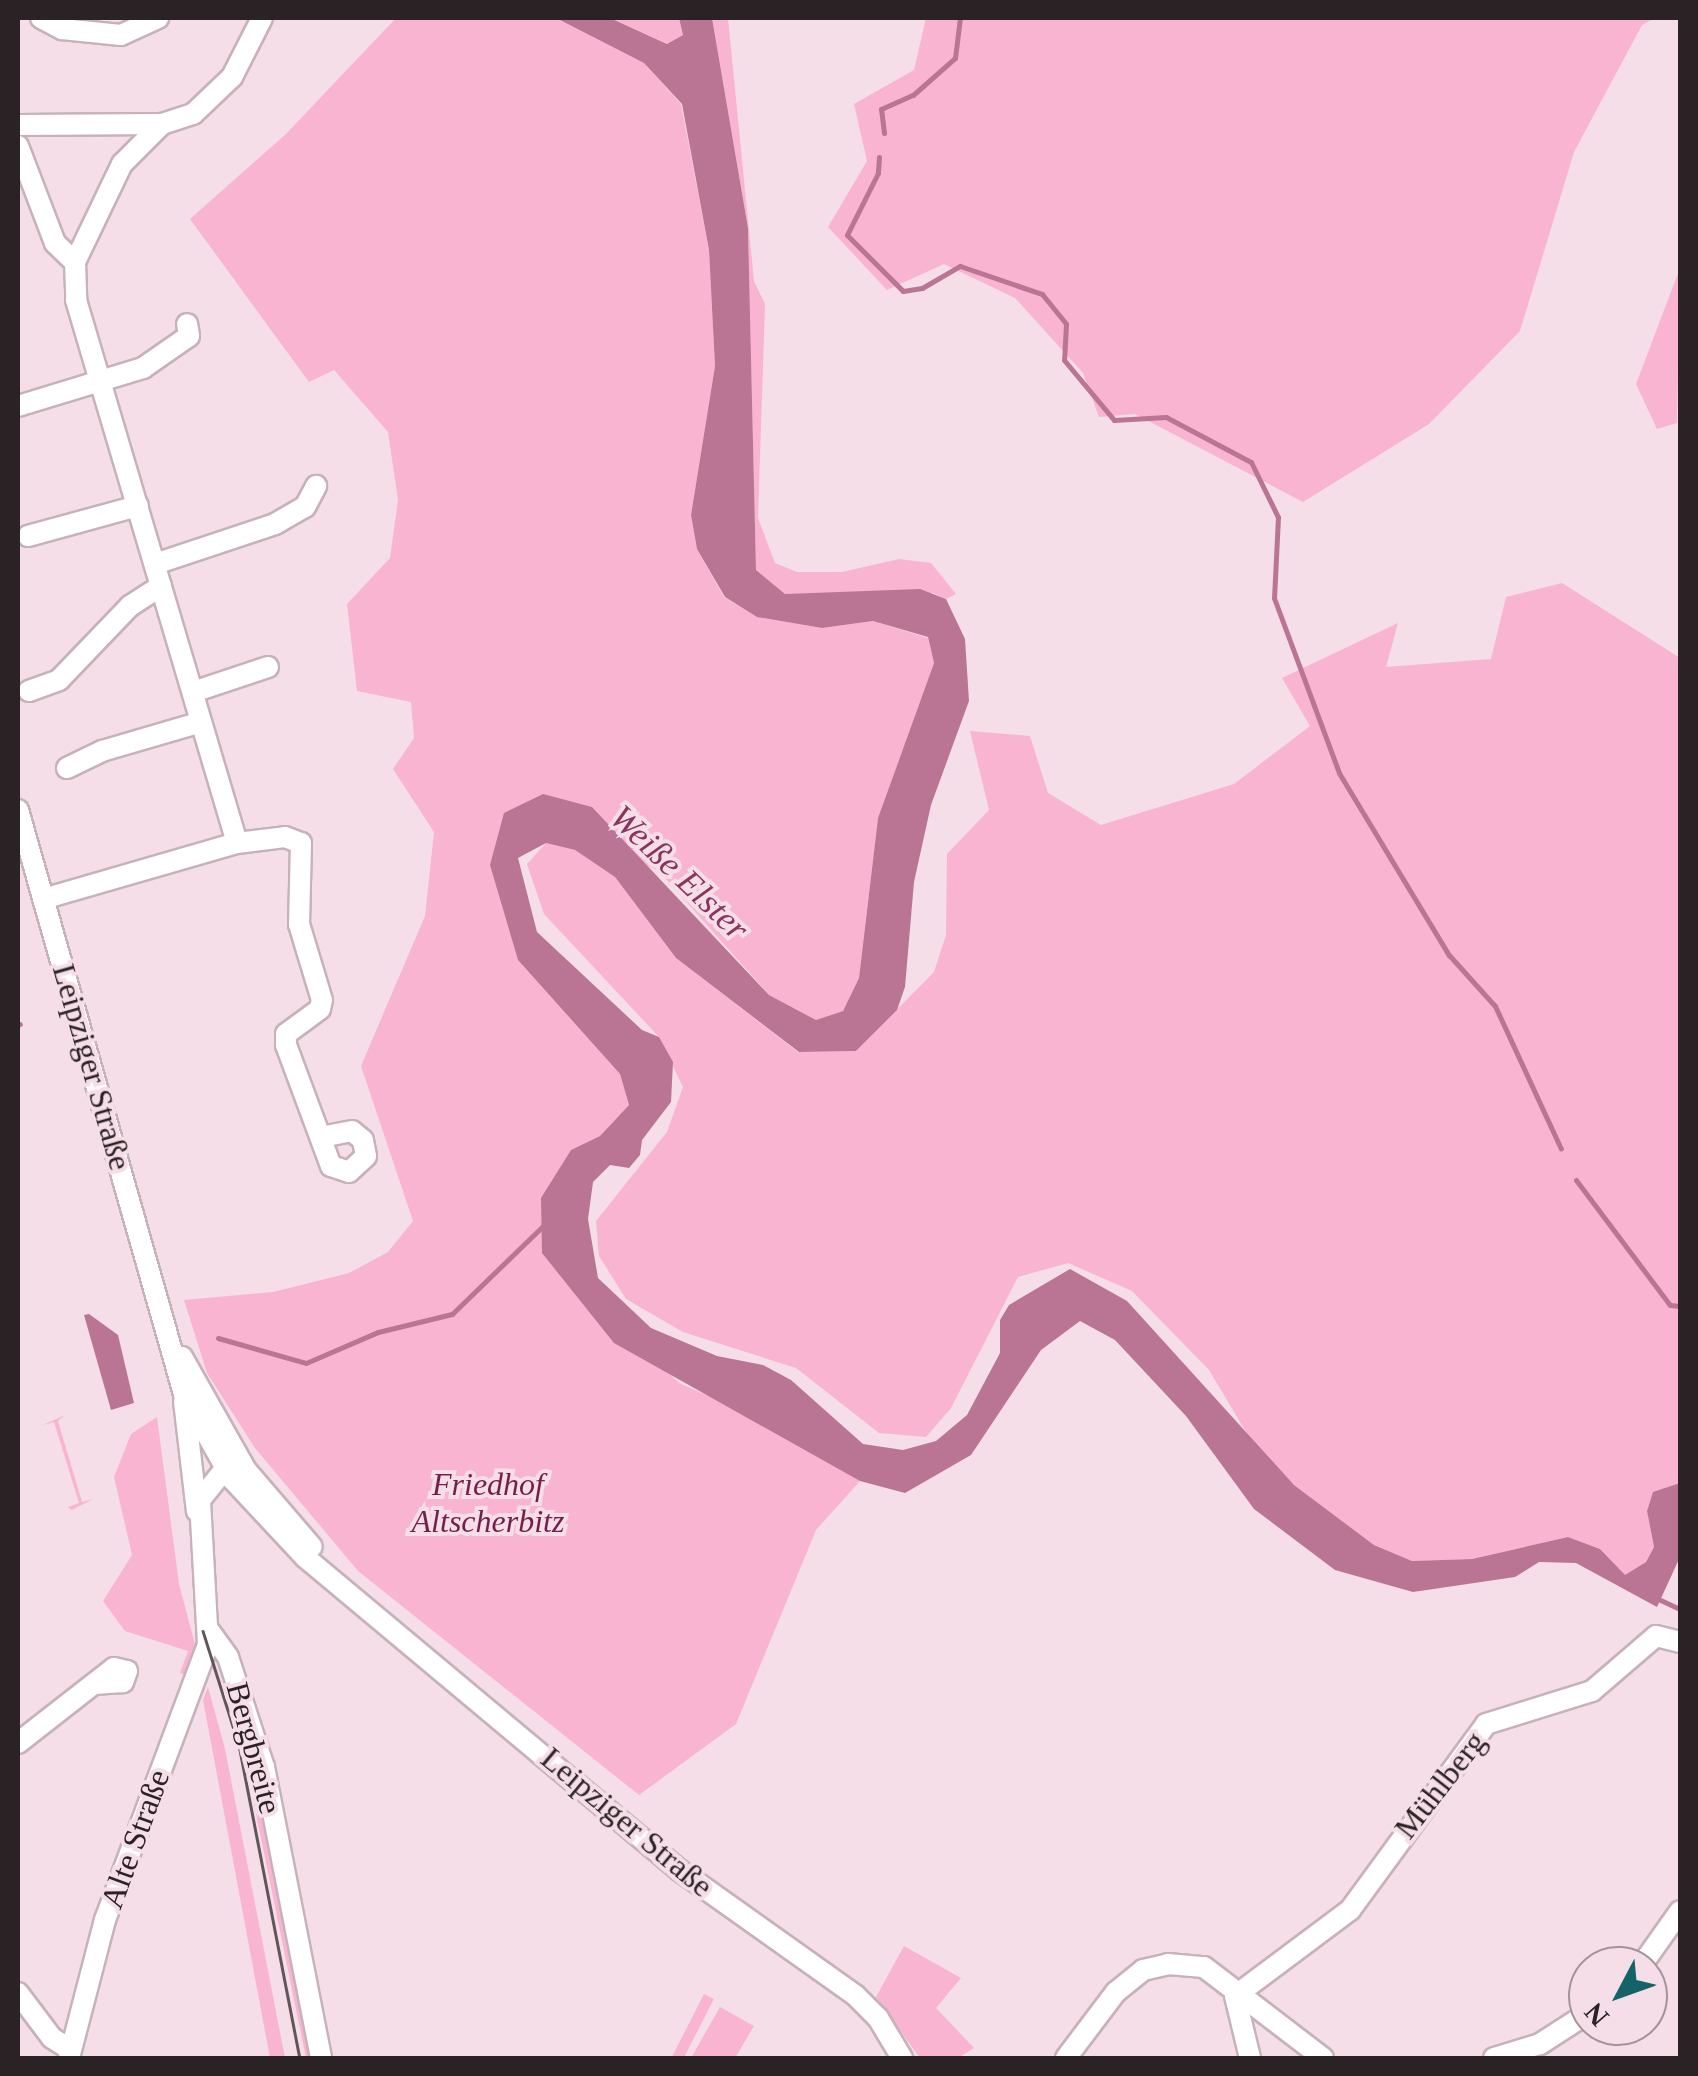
<!DOCTYPE html>
<meta charset="utf-8">
<style>
body{margin:0}
#map{position:relative;width:1698px;height:2076px;overflow:hidden;background:#f5dee7;font-family:Georgia,serif}
div>[style]{position:absolute}
.green>*{inset:0;background:#f9b4d2;transform-origin:0 0}
.water>*{inset:0;background:#ba7594}
.stream>*{height:5px;margin:-2.5px;padding:0 2.5px;transform-origin:2.5px;border-radius:2.5px;background:#ba7594}
.roads{filter:drop-shadow(2px 0 #c7b2bb) drop-shadow(-2px 0 #c7b2bb) drop-shadow(0 2px #c7b2bb) drop-shadow(0 -2px #c7b2bb)}
.minor>*{height:20px;margin:-10px;padding:0 10px;transform-origin:10px;border-radius:10px;background:#fff}
.tram>*{height:2.5px;margin:-1.25px;padding:0 1.25px;transform-origin:1.25px;border-radius:1.25px;background:#61555a}
span{translate:-50% -50%;white-space:nowrap;text-align:center;line-height:1.15;-webkit-text-stroke:8px #f5dee7;paint-order:stroke}
.street-label{font-size:32px;color:#2a2225}
.park-label{font-size:32px;color:#721f4b;font-style:italic}
.water-label{font-size:35px;color:#893560;font-style:italic}
.frame{position:absolute;inset:0;border:20px solid #2a2225;pointer-events:none}
.north{position:absolute;left:1568px;top:1946px;width:100px;height:100px;box-sizing:border-box;background:#f5dee7;border:2px solid #a49399;border-radius:50%;rotate:229deg;font-size:28px;font-weight:700;line-height:40px;text-align:center;color:#2a2225}
.north::after{content:'';display:block;margin:auto;width:35px;height:45px;background:#136368;clip-path:polygon(50% 0,100% 100%,50% 72%,0 100%)}
</style>
<div id="map">
<div class="green">
<i style="clip-path:polygon(396px 18px,556px 18px,644px 63px,681px 104px,709px 250px,715px 366px,691px 515px,697px 549px,724px 597px,757px 617px,822px 628px,873px 621px,928px 638px,934px 663px,878px 818px,859px 978px,843px 1011px,816px 1020px,769px 995px,658px 870px,504px 813px,518px 960px,620px 1074px,629px 1105px,600px 1136px,571px 1150px,542px 1252px,679px 1383px,748px 1413px,860px 1481px,816px 1530px,736px 1724px,639px 1795px,358px 1571px,255px 1448px,207px 1373px,184px 1300px,273px 1292px,349px 1273px,388px 1252px,413px 1221px,361px 1066px,425px 916px,434px 832px,393px 769px,414px 738px,411px 702px,357px 691px,347px 604px,390px 558px,398px 500px,388px 432px,334px 370px,309px 382px,190px 219px,286px 134px)"></i>
<i style="clip-path:polygon(610px 18px,679px 18px,683px 35px,668px 44px)"></i>
<i style="clip-path:polygon(712px 18px,728px 18px,754px 281px,765px 304px,758px 518px,775px 563px,797px 572px,842px 572px,899px 559px,931px 563px,956px 594px,946px 599px,933px 593px,785px 594px,756px 570px,748px 228px)"></i>
<i style="clip-path:polygon(926px 18px,1655px 18px,1642px 25px,1574px 152px,1520px 331px,1429px 424px,1303px 502px,1135px 414px,1099px 417px,1083px 373px,1015px 298px,944px 264px,887px 290px,828px 227px,867px 161px,854px 104px,914px 70px)"></i>
<i style="clip-path:polygon(1680px 268px,1677px 423px,1657px 429px,1636px 384px)"></i>
<i style="clip-path:polygon(1562px 583px,1680px 658px,1680px 1483px,1653px 1493px,1647px 1511px,1654px 1547px,1646px 1562px,1624px 1576px,1600px 1549px,1568px 1537px,1472px 1559px,1412px 1561px,1374px 1545px,1294px 1485px,1252px 1442px,1209px 1370px,1132px 1291px,1068px 1263px,1018px 1277px,951px 1408px,926px 1437px,879px 1433px,796px 1368px,683px 1332px,626px 1299px,599px 1256px,596px 1221px,667px 1132px,683px 1087px,659px 1037px,544px 914px,527px 864px,546px 843px,575px 850px,615px 877px,676px 958px,798px 1052px,856px 1051px,934px 972px,946px 935px,947px 854px,989px 810px,970px 731px,1030px 736px,1048px 793px,1101px 825px,1234px 784px,1310px 726px,1282px 678px,1398px 623px,1386px 667px,1491px 659px,1506px 597px)"></i>
<i style="clip-path:polygon(65px 1415px,58px 1421px,82px 1502px,93px 1499px,72px 1510px,68px 1507px,79px 1503px,54px 1422px,43px 1425px)"></i>
<i style="clip-path:polygon(157px 1417px,179px 1584px,197px 1652px,188px 1676px,180px 1673px,188px 1651px,125px 1631px,103px 1601px,132px 1555px,114px 1477px,131px 1434px)"></i>
<i style="clip-path:polygon(208px 1687px,225px 1749px,285px 2058px,270px 2058px,203px 1700px)"></i>
<i style="clip-path:polygon(234px 1706px,255px 1753px,314px 2058px,306px 2058px)"></i>
<i style="clip-path:polygon(904px 1946px,961px 1978px,936px 2008px,974px 2048px,958px 2058px,920px 2058px,876px 1997px)"></i>
<i style="left:704px;top:1994px;width:11px;height:73px;rotate:27deg"></i>
<i style="clip-path:polygon(720px 2007px,754px 2026px,735px 2058px,691px 2058px)"></i>
</div>
<div class="water">
<i style="clip-path:polygon(556px 18px,610px 18px,667px 44px,683px 35px,679px 18px,712px 18px,748px 228px,756px 570px,785px 594px,920px 589px,946px 599px,965px 639px,969px 701px,931px 805px,914px 882px,905px 987px,897px 1010px,856px 1051px,799px 1052px,676px 958px,615px 877px,575px 850px,546px 843px,518px 858px,537px 932px,642px 1030px,659px 1037px,673px 1062px,671px 1102px,642px 1140px,640px 1155px,629px 1168px,610px 1165px,593px 1182px,588px 1219px,598px 1278px,651px 1328px,717px 1356px,763px 1365px,791px 1380px,863px 1444px,903px 1450px,936px 1441px,967px 1415px,1000px 1353px,1000px 1320px,1009px 1305px,1070px 1269px,1127px 1301px,1294px 1485px,1374px 1545px,1412px 1561px,1472px 1559px,1568px 1537px,1600px 1549px,1625px 1575px,1646px 1562px,1654px 1547px,1647px 1511px,1653px 1492px,1680px 1483px,1680px 1557px,1657px 1607px,1576px 1563px,1539px 1562px,1515px 1577px,1413px 1592px,1335px 1570px,1254px 1509px,1186px 1416px,1115px 1340px,1080px 1321px,1041px 1350px,971px 1455px,905px 1493px,860px 1481px,614px 1343px,542px 1253px,541px 1198px,571px 1150px,600px 1136px,629px 1105px,620px 1074px,518px 960px,490px 865px,504px 813px,543px 794px,592px 807px,769px 995px,816px 1020px,843px 1011px,859px 978px,878px 818px,934px 663px,928px 637px,873px 621px,822px 628px,757px 617px,725px 597px,697px 549px,691px 515px,715px 366px,709px 250px,682px 104px,644px 63px)"></i>
<i style="clip-path:polygon(89px 1314px,118px 1335px,134px 1403px,111px 1410px,84px 1315px)"></i>
</div>
<div class="stream">
<i style="left:884px;top:133px;width:24px;rotate:-97deg"></i>
<i style="left:881px;top:109px;width:35px;rotate:-24deg"></i>
<i style="left:913px;top:95px;width:56px;rotate:-41.4deg"></i>
<i style="left:955px;top:58px;width:40px;rotate:-82.9deg"></i>
<i style="left:879px;top:157px;width:16px;rotate:94deg"></i>
<i style="left:878px;top:173px;width:69px;rotate:116.6deg"></i>
<i style="left:847px;top:235px;width:79px;rotate:45deg"></i>
<i style="left:903px;top:291px;width:19px;rotate:-9deg"></i>
<i style="left:922px;top:288px;width:44px;rotate:-30.1deg"></i>
<i style="left:960px;top:266px;width:87px;rotate:18.9deg"></i>
<i style="left:1042px;top:294px;width:38px;rotate:51deg"></i>
<i style="left:1066px;top:324px;width:36px;rotate:93deg"></i>
<i style="left:1064px;top:360px;width:78px;rotate:50.2deg"></i>
<i style="left:1114px;top:420px;width:52px;rotate:-3.3deg"></i>
<i style="left:1166px;top:417px;width:96px;rotate:27.9deg"></i>
<i style="left:1251px;top:462px;width:61px;rotate:63.9deg"></i>
<i style="left:1278px;top:517px;width:81px;rotate:92.8deg"></i>
<i style="left:1274px;top:598px;width:187px;rotate:69.6deg"></i>
<i style="left:1339px;top:773px;width:213px;rotate:58.9deg"></i>
<i style="left:1449px;top:955px;width:69px;rotate:48deg"></i>
<i style="left:1495px;top:1006px;width:157px;rotate:65.2deg"></i>
<i style="left:18px;top:1025px;width:2px;rotate:-27deg"></i>
<i style="left:1576px;top:1180px;width:156px;rotate:53.1deg"></i>
<i style="left:1670px;top:1305px;width:10px;rotate:6deg"></i>
<i style="left:218px;top:1338px;width:91px;rotate:15.9deg"></i>
<i style="left:306px;top:1363px;width:78px;rotate:-23.3deg"></i>
<i style="left:378px;top:1332px;width:76px;rotate:-13.7deg"></i>
<i style="left:452px;top:1314px;width:129px;rotate:-44.1deg"></i>
<i style="left:1654px;top:1597px;width:29px;rotate:25deg"></i>
</div>
<div class="roads">
<div class="minor">
<i style="left:41px;top:18px;width:24px;rotate:28deg"></i>
<i style="left:62px;top:29px;width:59px;rotate:5.8deg"></i>
<i style="left:121px;top:35px;width:41px;rotate:-24.7deg"></i>
<i style="left:18px;top:125px;width:144px;rotate:-0.4deg"></i>
<i style="left:162px;top:124px;width:33px;rotate:-18deg"></i>
<i style="left:193px;top:114px;width:54px;rotate:-43.5deg"></i>
<i style="left:232px;top:77px;width:66px;rotate:-63deg"></i>
<i style="left:18px;top:146px;width:104px;rotate:69.1deg"></i>
<i style="left:55px;top:243px;width:28px;rotate:44deg"></i>
<i style="left:75px;top:262px;width:109px;rotate:-64.4deg"></i>
<i style="left:122px;top:164px;width:57px;rotate:-45deg"></i>
<i style="left:75px;top:262px;width:38px;rotate:88deg"></i>
<i style="left:76px;top:300px;width:566px;rotate:73.48deg"></i>
<i style="left:18px;top:406px;width:131px;rotate:-16.9deg"></i>
<i style="left:143px;top:368px;width:56px;rotate:-34.8deg"></i>
<i style="left:189px;top:336px;width:12px;rotate:-99deg"></i>
<i style="left:28px;top:536px;width:114px;rotate:-15.3deg"></i>
<i style="left:155px;top:564px;width:126px;rotate:-18.4deg"></i>
<i style="left:275px;top:524px;width:34px;rotate:-30deg"></i>
<i style="left:305px;top:507px;width:24px;rotate:-62deg"></i>
<i style="left:29px;top:691px;width:32px;rotate:-20deg"></i>
<i style="left:59px;top:680px;width:103px;rotate:-46.2deg"></i>
<i style="left:130px;top:606px;width:37px;rotate:-33deg"></i>
<i style="left:193px;top:692px;width:79px;rotate:-18.4deg"></i>
<i style="left:67px;top:768px;width:39px;rotate:-26deg"></i>
<i style="left:102px;top:751px;width:103px;rotate:-16.3deg"></i>
<i style="left:18px;top:810px;width:607px;rotate:74.13deg"></i>
<i style="left:184px;top:1394px;width:98px;rotate:60.5deg"></i>
<i style="left:232px;top:1479px;width:108px;rotate:46.9deg"></i>
<i style="left:306px;top:1558px;width:486px;rotate:39.9deg"></i>
<i style="left:679px;top:1870px;width:216px;rotate:35.4deg"></i>
<i style="left:855px;top:1995px;width:33px;rotate:45deg"></i>
<i style="left:878px;top:2018px;width:47px;rotate:59deg"></i>
<i style="left:43px;top:899px;width:202px;rotate:-16.1deg"></i>
<i style="left:237px;top:843px;width:48px;rotate:-7.1deg"></i>
<i style="left:285px;top:837px;width:17px;rotate:21deg"></i>
<i style="left:301px;top:843px;width:81px;rotate:91.4deg"></i>
<i style="left:299px;top:924px;width:79px;rotate:73.2deg"></i>
<i style="left:322px;top:1000px;width:9px;rotate:103deg"></i>
<i style="left:320px;top:1009px;width:42px;rotate:143.7deg"></i>
<i style="left:286px;top:1034px;width:11px;rotate:90deg"></i>
<i style="left:286px;top:1045px;width:129px;rotate:69.6deg"></i>
<i style="left:331px;top:1166px;width:19px;rotate:18deg"></i>
<i style="left:349px;top:1172px;width:23px;rotate:-43deg"></i>
<i style="left:366px;top:1156px;width:16px;rotate:-101deg"></i>
<i style="left:363px;top:1140px;width:14px;rotate:-141deg"></i>
<i style="left:352px;top:1131px;width:32px;rotate:169deg"></i>
<i style="left:182px;top:1357px;width:130px;rotate:60.5deg"></i>
<i style="left:246px;top:1470px;width:101px;rotate:49.4deg"></i>
<i style="left:184px;top:1401px;width:111px;rotate:83.3deg"></i>
<i style="left:210px;top:1632px;width:31px;rotate:54deg"></i>
<i style="left:228px;top:1657px;width:116px;rotate:71.9deg"></i>
<i style="left:264px;top:1767px;width:297px;rotate:78.9deg"></i>
<i style="left:18px;top:1743px;width:122px;rotate:-38deg"></i>
<i style="left:114px;top:1668px;width:13px;rotate:13deg"></i>
<i style="left:127px;top:1671px;width:12px;rotate:110deg"></i>
<i style="left:123px;top:1682px;width:29px;rotate:176deg"></i>
<i style="left:1641px;top:1966px;width:67px;rotate:-54.7deg"></i>
<i style="left:18px;top:1993px;width:56px;rotate:52.9deg"></i>
<i style="left:52px;top:2038px;width:22px;rotate:32deg"></i>
<i style="left:1235px;top:1996px;width:144px;rotate:-36.8deg"></i>
<i style="left:1350px;top:1910px;width:230px;rotate:-53.8deg"></i>
<i style="left:1486px;top:1724px;width:111px;rotate:-17.3deg"></i>
<i style="left:1592px;top:1691px;width:84px;rotate:-40.7deg"></i>
<i style="left:1656px;top:1636px;width:25px;rotate:14deg"></i>
<i style="left:1235px;top:1996px;width:64px;rotate:76.4deg"></i>
<i style="left:69px;top:2058px;width:143px;rotate:-75.4deg"></i>
<i style="left:105px;top:1920px;width:295px;rotate:-69.5deg"></i>
<i style="left:208px;top:1644px;width:144px;rotate:-93.2deg"></i>
<i style="left:200px;top:1500px;width:58px;rotate:-51.3deg"></i>
<i style="left:1066px;top:2058px;width:83px;rotate:-52.9deg"></i>
<i style="left:1116px;top:1992px;width:35px;rotate:-39deg"></i>
<i style="left:1143px;top:1970px;width:26px;rotate:-13deg"></i>
<i style="left:1168px;top:1964px;width:36px;rotate:5deg"></i>
<i style="left:1204px;top:1967px;width:150px;rotate:37.4deg"></i>
<i style="left:1494px;top:2058px;width:48px;rotate:-16.9deg"></i>
<i style="left:1540px;top:2044px;width:57px;rotate:-32.9deg"></i>
</div>
</div>
<div class="tram">
<i style="left:203px;top:1631px;width:120px;rotate:72.5deg"></i>
<i style="left:239px;top:1745px;width:319px;rotate:79deg"></i>
</div>
<div class="street-label">
<span style="left:92px;top:1067px;rotate:74deg">Leipziger Straße</span>
<span style="left:254px;top:1748px;rotate:75deg">Bergbreite</span>
<span style="left:1440px;top:1785px;rotate:-52deg">Mühlberg</span>
<span style="left:627px;top:1822px;rotate:40deg">Leipziger Straße</span>
<span style="left:135px;top:1839px;rotate:-70deg">Alte Straße</span>
</div>
<div class="park-label">
<span style="left:488px;top:1503px">Friedhof<br>Altscherbitz</span>
</div>
<div class="water-label">
<span style="left:679px;top:873px;rotate:44deg">Weiße Elster</span>
</div>
<div class="frame"></div>
<div class="north">N</div>
</div>
